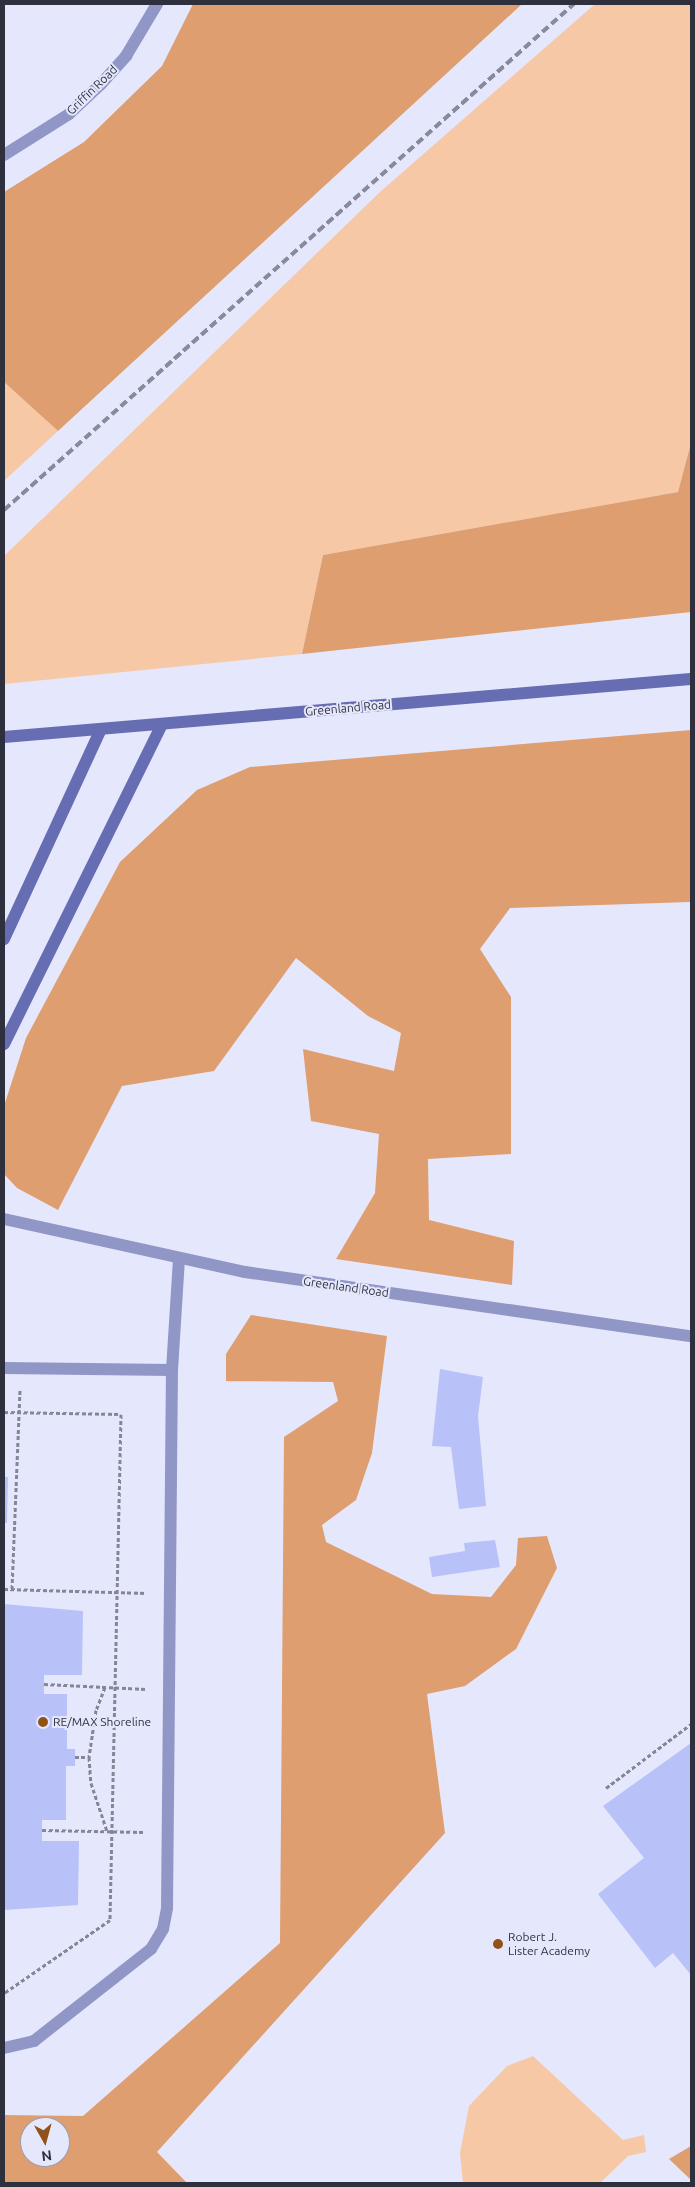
<!DOCTYPE html>
<style>
body{margin:0}
#map{position:relative;width:695px;height:2187px;overflow:hidden;background:#e5e8fc;font-family:Ubuntu,sans-serif}
div>[style]{position:absolute}
.green>*{inset:0;background:#f7c8a6}
.forest>*{inset:0;background:#de9e6f}
.building>*{inset:0;background:#b9c1f9}
.path>*{height:3px;margin-top:-1.5px;transform-origin:0;background:repeating-linear-gradient(90deg,#848696 0 4px,transparent 0 6.5px)}
.lane>*{height:12px;margin:-6px;padding:0 6px;transform-origin:6px;border-radius:6px;background:#9097c7}
.street>*{height:12px;margin:-6px;padding:0 6px;transform-origin:6px;border-radius:6px;background:#9097c7}
.secondary>*{height:12px;margin:-6px;padding:0 6px;transform-origin:6px;border-radius:6px;background:#676db3}
.rail>*{height:4px;margin-top:-2px;transform-origin:0;background:repeating-linear-gradient(90deg,#878a9a 0 8px,transparent 0 12px)}
.dots>*{width:14px;height:14px;translate:-50% -50%;box-sizing:border-box;border:2px solid #e5e8fc;border-radius:50%}
span{translate:-50% -50%;white-space:nowrap;text-align:center;line-height:1.15;-webkit-text-stroke:4px #e5e8fc;paint-order:stroke}
.street-label{font-size:12px;color:#2e303d}
.poi-label{font-size:12px;color:#2e303d}
.left{translate:0 -50%;text-align:left}
.frame{position:absolute;inset:0;border:5px solid #2e303d;pointer-events:none}
.north{position:absolute;left:20px;top:2117px;width:50px;height:50px;box-sizing:border-box;background:#e5e8fc;border:1px solid #9c9eb0;border-radius:50%;rotate:173deg;font-size:14px;font-weight:700;line-height:20px;text-align:center;color:#2e303d}
.north::after{content:'';display:block;margin:auto;width:18px;height:22px;background:#91521a;clip-path:polygon(50% 0,100% 100%,50% 72%,0 100%)}
</style>
<div id="map">
<div class="green">
<i style="clip-path:polygon(595px 4px,691px 4px,691px 443px,678px 492px,323px 555px,302px 654px,4px 684px,4px 556px,380px 192px)"></i>
<i style="clip-path:polygon(4px 382px,58px 431px,4px 481px)"></i>
<i style="clip-path:polygon(533px 2056px,623px 2140px,644px 2135px,646px 2152px,628px 2156px,600px 2183px,463px 2183px,460px 2153px,469px 2106px,507px 2066px)"></i>
</div>
<div class="forest">
<i style="clip-path:polygon(193px 4px,522px 4px,58px 431px,4px 382px,4px 192px,84px 142px,162px 66px)"></i>
<i style="clip-path:polygon(691px 443px,691px 612px,302px 654px,323px 555px,678px 492px)"></i>
<i style="clip-path:polygon(691px 730px,691px 912px,690px 902px,510px 908px,480px 949px,511px 997px,511px 1154px,428px 1159px,429px 1220px,514px 1241px,512px 1285px,336px 1259px,375px 1193px,379px 1134px,311px 1121px,303px 1049px,394px 1071px,401px 1033px,368px 1016px,296px 958px,214px 1071px,122px 1086px,58px 1210px,17px 1188px,4px 1174px,4px 1106px,26px 1038px,120px 862px,197px 790px,250px 767px)"></i>
<i style="clip-path:polygon(evenodd,251px 1315px,387px 1336px,372px 1453px,356px 1500px,322px 1525px,326px 1542px,432px 1594px,491px 1597px,516px 1565px,518px 1538px,547px 1536px,557px 1568px,516px 1649px,465px 1686px,427px 1694px,445px 1833px,157px 2152px,187px 2183px,4px 2183px,4px 2115px,83px 2116px,280px 1943px,284px 1437px,338px 1401px,333px 1382px,226px 1381px,226px 1354px,251px 1315px,30px 2127px,60px 2127px,60px 2157px,30px 2157px,30px 2127px)"></i>
<i style="clip-path:polygon(691px 2146px,691px 2180px,669px 2159px)"></i>
</div>
<div class="building">
<i style="clip-path:polygon(440px 1369px,483px 1377px,478px 1416px,486px 1506px,459px 1509px,451px 1447px,432px 1446px)"></i>
<i style="clip-path:polygon(4px 1477px,8px 1477px,7px 1523px,4px 1523px)"></i>
<i style="clip-path:polygon(495px 1540px,500px 1567px,432px 1577px,429px 1557px,465px 1551px,464px 1543px)"></i>
<i style="clip-path:polygon(4px 1604px,83px 1611px,82px 1675px,44px 1675px,44px 1694px,67px 1694px,67px 1749px,75px 1749px,75px 1766px,66px 1766px,66px 1820px,42px 1820px,42px 1841px,79px 1841px,78px 1905px,4px 1910px)"></i>
<i style="clip-path:polygon(691px 1743px,691px 1975px,673px 1953px,655px 1968px,598px 1894px,644px 1858px,603px 1806px)"></i>
</div>
<div class="path">
<i style="left:4px;top:1412px;width:117px;rotate:1deg"></i>
<i style="left:121px;top:1414px;width:506px;rotate:91.25deg"></i>
<i style="left:110px;top:1920px;width:129px;rotate:145.4deg"></i>
<i style="left:4px;top:1589px;width:143px;rotate:1.6deg"></i>
<i style="left:12px;top:1589px;width:199px;rotate:-87.7deg"></i>
<i style="left:44px;top:1684px;width:102px;rotate:2.8deg"></i>
<i style="left:105px;top:1687px;width:25px;rotate:111deg"></i>
<i style="left:96px;top:1710px;width:48px;rotate:98.5deg"></i>
<i style="left:89px;top:1757px;width:26px;rotate:86deg"></i>
<i style="left:91px;top:1783px;width:51px;rotate:71.6deg"></i>
<i style="left:75px;top:1757px;width:14px"></i>
<i style="left:606px;top:1788px;width:106px;rotate:-37deg"></i>
<i style="left:42px;top:1830px;width:102px;rotate:1.1deg"></i>
</div>
<div class="lane">
<i style="left:4px;top:1368px;width:168px;rotate:0.7deg"></i>
<i style="left:4px;top:2048px;width:31px;rotate:-13deg"></i>
<i style="left:34px;top:2041px;width:149px;rotate:-38.2deg"></i>
<i style="left:151px;top:1949px;width:23px;rotate:-59deg"></i>
<i style="left:163px;top:1929px;width:21px;rotate:-79deg"></i>
<i style="left:167px;top:1908px;width:538px;rotate:-89.47deg"></i>
<i style="left:172px;top:1370px;width:111px;rotate:-86.4deg"></i>
</div>
<div class="street">
<i style="left:4px;top:155px;width:77px;rotate:-32.2deg"></i>
<i style="left:69px;top:114px;width:44px;rotate:-43.2deg"></i>
<i style="left:101px;top:84px;width:38px;rotate:-48deg"></i>
<i style="left:126px;top:56px;width:61px;rotate:-59.2deg"></i>
<i style="left:4px;top:1219px;width:247px;rotate:12.4deg"></i>
<i style="left:245px;top:1272px;width:451px;rotate:8.2deg"></i>
</div>
<div class="secondary">
<i style="left:4px;top:737px;width:689px;rotate:-4.83deg"></i>
<i style="left:4px;top:939px;width:231px;rotate:-65.2deg"></i>
<i style="left:4px;top:1044px;width:357px;rotate:-63.7deg"></i>
</div>
<div class="rail">
<i style="left:4px;top:510px;width:762px;rotate:-41.6deg"></i>
</div>
<div class="dots">
<i style="left:43px;top:1722px;background:#91521a"></i>
<i style="left:498px;top:1944px;background:#91521a"></i>
</div>
<div class="street-label">
<span style="left:92px;top:90px;rotate:-44deg">Griffin Road</span>
<span style="left:348px;top:708px;rotate:-5deg">Greenland Road</span>
<span style="left:346px;top:1287px;rotate:8deg">Greenland Road</span>
</div>
<div class="poi-label">
<span class="left" style="left:53px;top:1722px">RE/MAX Shoreline</span>
<span class="left" style="left:508px;top:1944px">Robert J.<br>Lister Academy</span>
</div>
<div class="frame"></div>
<div class="north">N</div>
</div>
